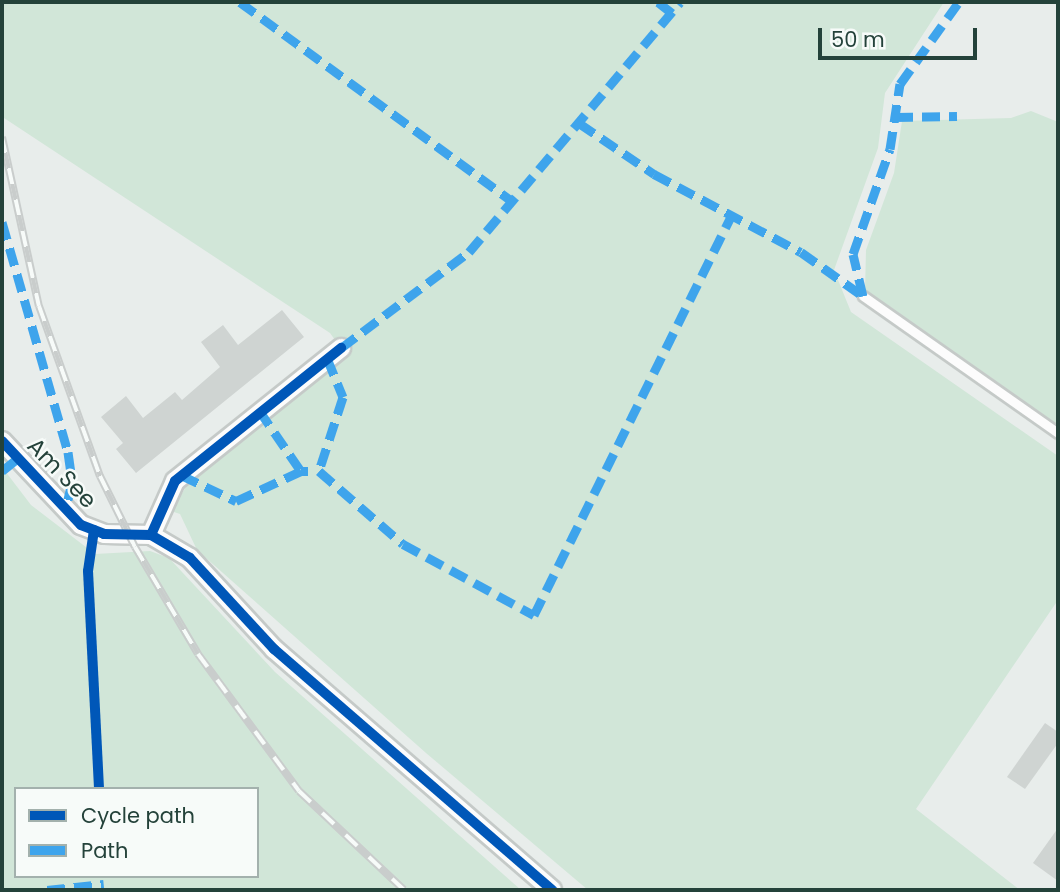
<!DOCTYPE html>
<style>
body{margin:0}
#map{position:relative;width:1060px;height:892px;overflow:hidden;background:#e8edeb;font-family:Poppins,sans-serif}
div>[style]{position:absolute}
.green>*{inset:0;background:#d1e6d8}
.building>*{inset:0;background:#cfd4d2}
.roads{filter:drop-shadow(2px 0 #c5cac8) drop-shadow(-2px 0 #c5cac8) drop-shadow(0 2px #c5cac8) drop-shadow(0 -2px #c5cac8)}
.service>*{height:9px;margin:-4.5px;padding:0 4.5px;transform-origin:4.5px;border-radius:4.5px;background:#fcfcfc}
.minor>*{height:18px;margin:-9px;padding:0 9px;transform-origin:9px;border-radius:9px;background:#fcfcfc}
.rail>*{height:8px;margin-top:-4px;transform-origin:0;background:repeating-linear-gradient(90deg,#f7fbf9 0 16px,#c9cdcc 0 32px);box-sizing:border-box;border-block:2px solid #c9cdcc}
.quiet>*{height:9px;margin-top:-4.5px;transform-origin:0;background:repeating-linear-gradient(90deg,#3ea4ec 0 18px,transparent 0 27px)}
.cycleway>*{height:10px;margin:-5px;padding:0 5px;transform-origin:5px;border-radius:5px;background:#0057b8}
span{translate:-50% -50%;white-space:nowrap;text-align:center;line-height:1.15;-webkit-text-stroke:5px #f7fbf9;paint-order:stroke}
.street-label{font-size:23px;color:#24423a}
.frame{position:absolute;inset:0;border:4px solid #24423a;pointer-events:none}
.legend{position:absolute;left:14px;top:787px;width:245px;height:91px;box-sizing:border-box;background:#f7fbf9;border:2px solid #a3b1ad;margin:0;padding:9px 12px;list-style:none;font-size:21px;color:#24423a}
.legend li{display:flex;align-items:center;gap:14px;height:35px}
.legend b{width:35px;border:2px solid #a3b1ad}
.scale{position:absolute;left:818px;top:28px;width:159px;height:32px;box-sizing:border-box;border:4px solid #24423a;border-top:0;padding-left:9px;font-size:21px;line-height:24px;white-space:nowrap;color:#24423a;-webkit-text-stroke:5px #f7fbf9;paint-order:stroke}
</style>
<div id="map">
<div class="green">
<i style="clip-path:polygon(2px 2px,944px 2px,885px 93px,878px 148px,834px 270px,851px 312px,1058px 456px,1058px 600px,916px 809px,1020px 890px,588px 890px,426px 753px,197px 550px,180px 514px,171px 511px,197px 469px,345px 354px,330px 333px,4px 118px)"></i>
<i style="clip-path:polygon(1031px 111px,1058px 122px,1058px 427px,865px 291px,866px 250px,894px 173px,902px 121px,1011px 118px)"></i>
<i style="clip-path:polygon(evenodd,2px 467px,31px 505px,95px 554px,150px 551px,169px 558px,275px 672px,521px 890px,2px 890px,2px 467px,16px 789px,257px 789px,257px 876px,16px 876px,16px 789px)"></i>
</div>
<div class="building">
<i style="clip-path:polygon(282px 310px,304px 337px,136px 473px,116px 449px,123px 443px,101px 417px,126px 396px,143px 418px,175px 392px,182px 400px,220px 367px,201px 342px,223px 325px,238px 345px)"></i>
<i style="clip-path:polygon(1045px 723px,1058px 732px,1058px 743px,1025px 789px,1007px 777px)"></i>
<i style="clip-path:polygon(1058px 828px,1058px 881px,1033px 863px)"></i>
</div>
<div class="roads">
<div class="service">
<i style="left:863px;top:296px;width:238px;rotate:35.1deg"></i>
</div>
<div class="minor">
<i style="left:2px;top:441px;width:115px;rotate:46.8deg"></i>
<i style="left:81px;top:525px;width:25px;rotate:21deg"></i>
<i style="left:104px;top:534px;width:47px;rotate:1.2deg"></i>
<i style="left:151px;top:535px;width:45px;rotate:30.5deg"></i>
<i style="left:190px;top:558px;width:124px;rotate:47.3deg"></i>
<i style="left:274px;top:649px;width:368px;rotate:40.9deg"></i>
<i style="left:151px;top:535px;width:59px;rotate:-66deg"></i>
<i style="left:175px;top:481px;width:213px;rotate:-38.7deg"></i>
</div>
</div>
<div class="rail">
<i style="left:2px;top:137px;width:173px;rotate:77.7deg"></i>
<i style="left:39px;top:306px;width:181px;rotate:70.3deg"></i>
<i style="left:100px;top:476px;width:79px;rotate:63.8deg"></i>
<i style="left:135px;top:547px;width:124px;rotate:59.5deg"></i>
<i style="left:198px;top:654px;width:170px;rotate:53.6deg"></i>
<i style="left:299px;top:791px;width:144px;rotate:43.3deg"></i>
</div>
<div class="quiet">
<i style="left:240px;top:2px;width:337px;rotate:36.2deg"></i>
<i style="left:658px;top:2px;width:18px;rotate:38deg"></i>
<i style="left:895px;top:117px;width:62px;rotate:-0.9deg"></i>
<i style="left:579px;top:123px;width:91px;rotate:34.2deg"></i>
<i style="left:654px;top:174px;width:166px;rotate:28deg"></i>
<i style="left:801px;top:252px;width:76px;rotate:35.4deg"></i>
<i style="left:2px;top:222px;width:239px;rotate:74deg"></i>
<i style="left:68px;top:452px;width:30px;rotate:82deg"></i>
<i style="left:72px;top:482px;width:26px;rotate:103deg"></i>
<i style="left:863px;top:296px;width:43px;rotate:-103.4deg"></i>
<i style="left:853px;top:254px;width:111px;rotate:-70.6deg"></i>
<i style="left:890px;top:149px;width:66px;rotate:-81.3deg"></i>
<i style="left:900px;top:84px;width:101px;rotate:-54.3deg"></i>
<i style="left:341px;top:348px;width:160px;rotate:-36.9deg"></i>
<i style="left:469px;top:252px;width:327px;rotate:-49.8deg"></i>
<i style="left:327px;top:358px;width:42px;rotate:67.7deg"></i>
<i style="left:343px;top:397px;width:78px;rotate:108deg"></i>
<i style="left:319px;top:471px;width:111px;rotate:41deg"></i>
<i style="left:403px;top:544px;width:149px;rotate:28.5deg"></i>
<i style="left:534px;top:615px;width:446px;rotate:-63.7deg"></i>
<i style="left:259px;top:410px;width:74px;rotate:55.5deg"></i>
<i style="left:301px;top:471px;width:7px"></i>
<i style="left:2px;top:471px;width:22px;rotate:-39deg"></i>
<i style="left:181px;top:475px;width:61px;rotate:25.3deg"></i>
<i style="left:236px;top:501px;width:72px;rotate:-24.8deg"></i>
<i style="left:47px;top:890px;width:57px;rotate:-6deg"></i>
</div>
<div class="cycleway">
<i style="left:2px;top:441px;width:115px;rotate:46.8deg"></i>
<i style="left:81px;top:525px;width:25px;rotate:21deg"></i>
<i style="left:104px;top:534px;width:47px;rotate:1.2deg"></i>
<i style="left:151px;top:535px;width:45px;rotate:30.5deg"></i>
<i style="left:190px;top:558px;width:124px;rotate:47.3deg"></i>
<i style="left:274px;top:649px;width:368px;rotate:40.9deg"></i>
<i style="left:94px;top:530px;width:41px;rotate:98.3deg"></i>
<i style="left:88px;top:571px;width:218px;rotate:87.1deg"></i>
<i style="left:151px;top:535px;width:59px;rotate:-66deg"></i>
<i style="left:175px;top:481px;width:213px;rotate:-38.7deg"></i>
</div>
<div class="street-label">
<span style="left:62px;top:473px;rotate:46deg">Am See</span>
</div>
<div class="frame"></div>
<ul class="legend">
<li><b style="height:9px;background:#0057b8"></b>Cycle path</li>
<li><b style="height:9px;background:#3ea4ec"></b>Path</li>
</ul>
<div class="scale">50 m</div>
</div>
